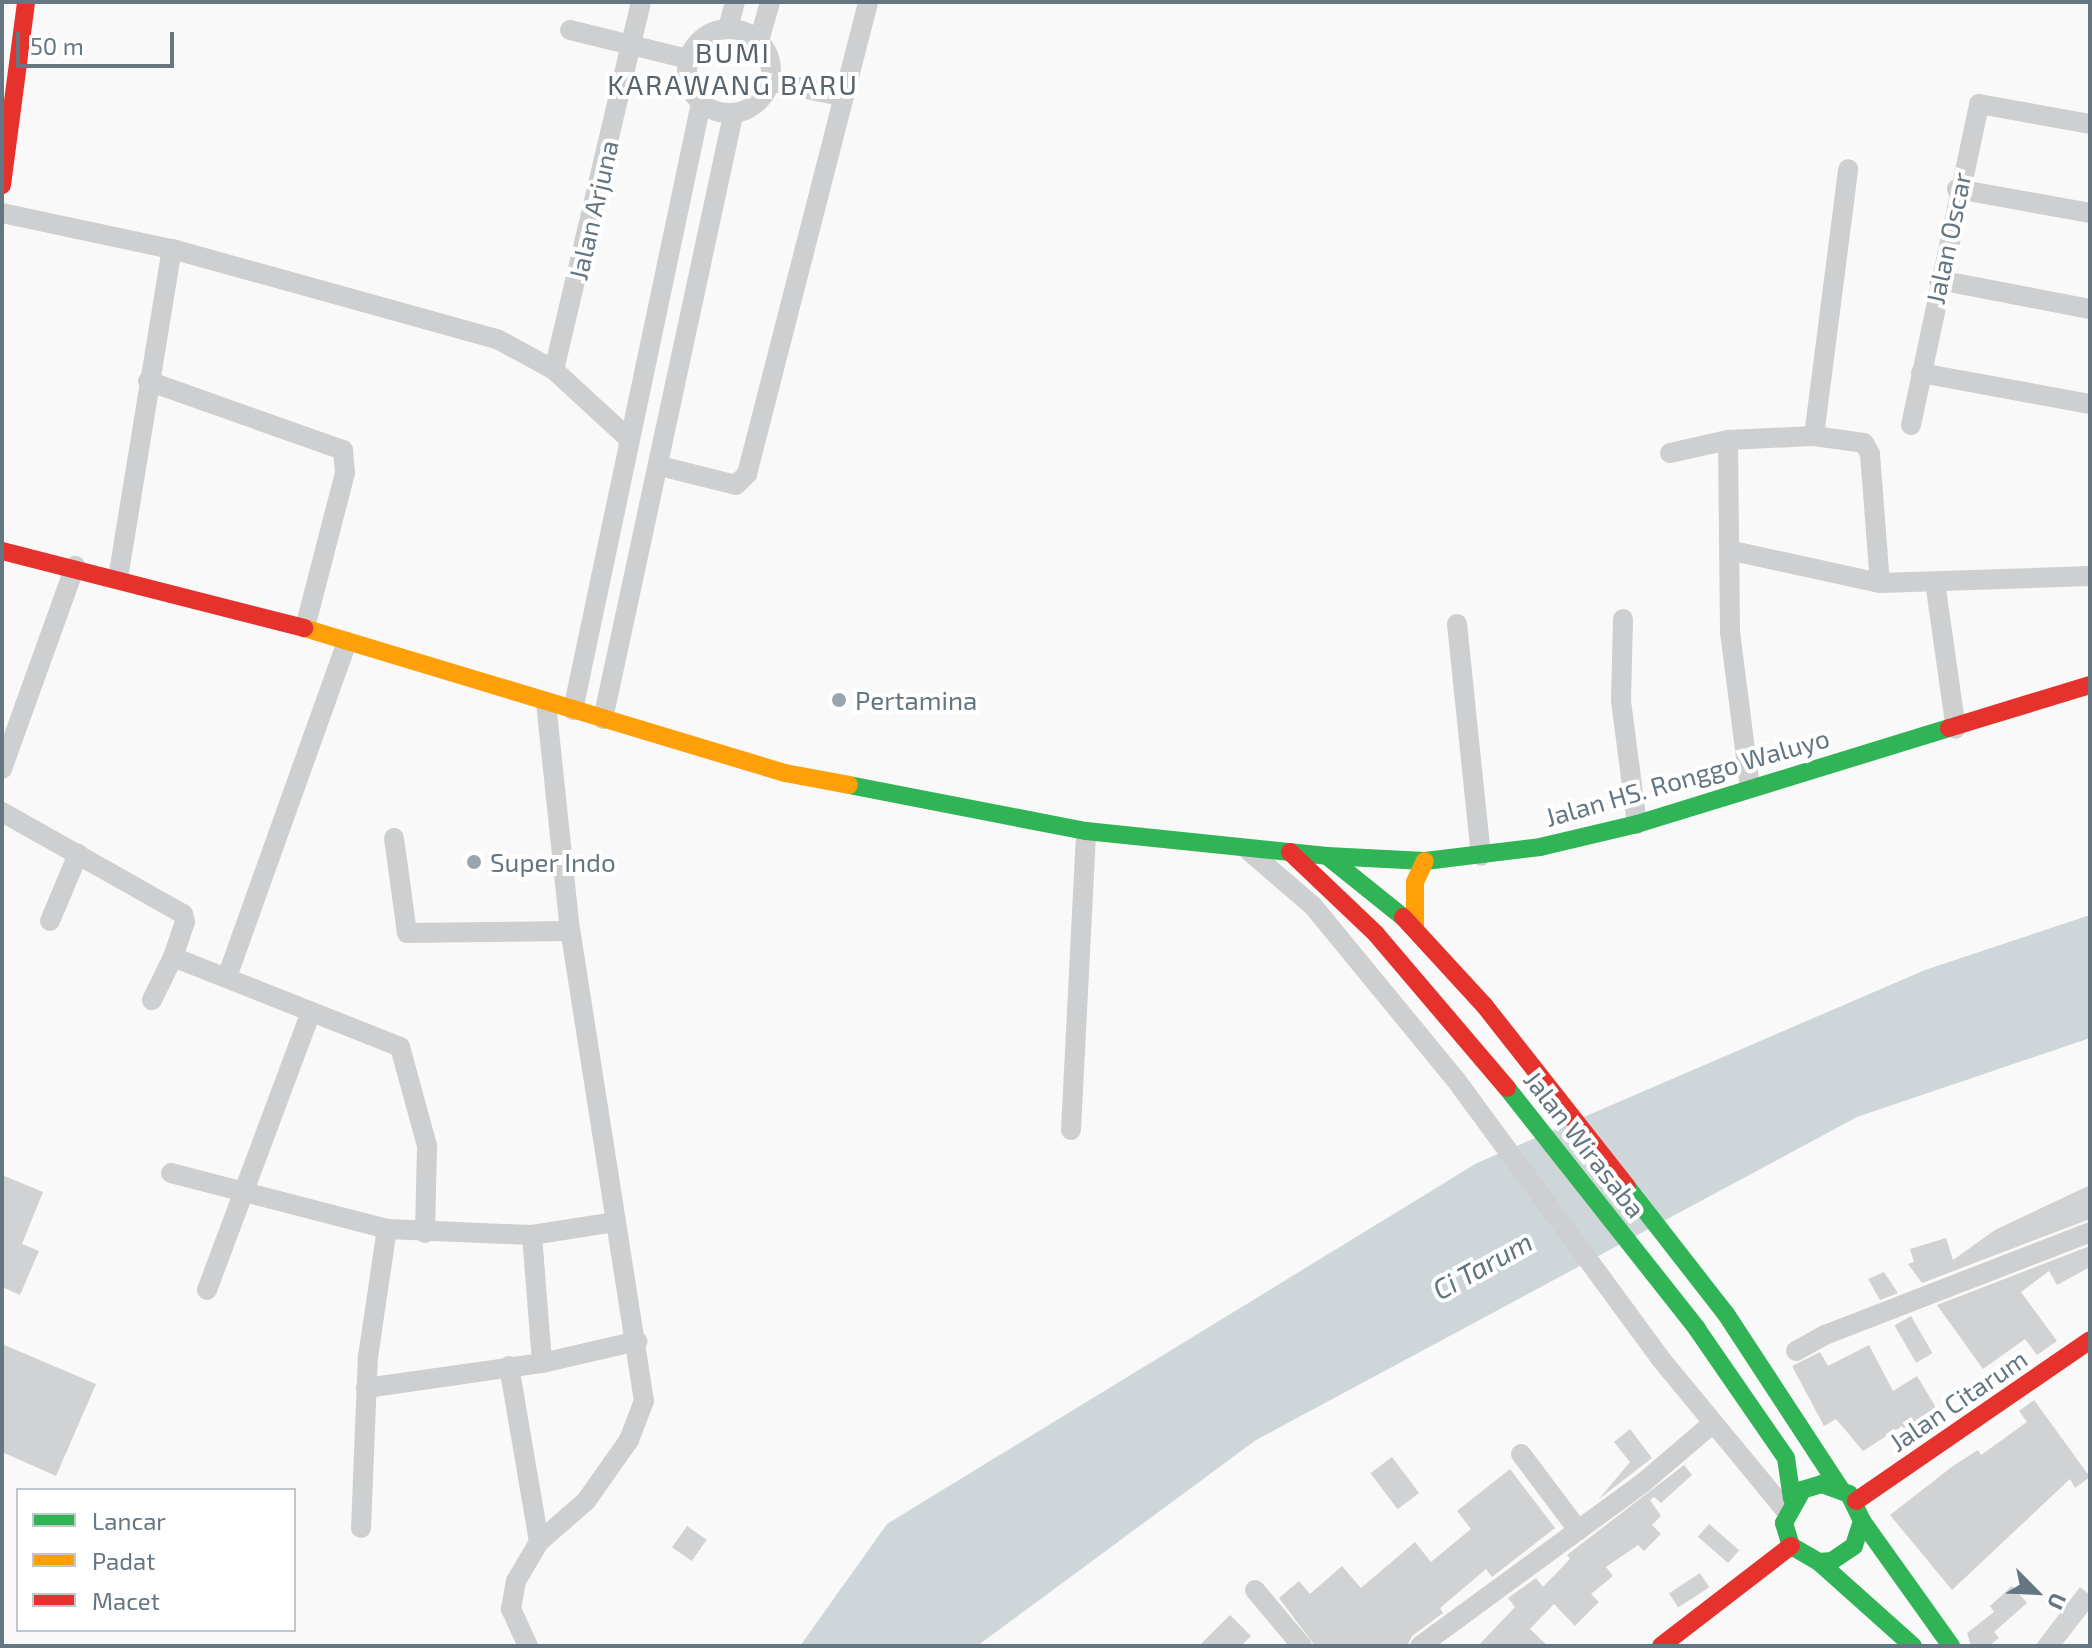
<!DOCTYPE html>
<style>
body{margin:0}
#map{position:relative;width:2092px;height:1648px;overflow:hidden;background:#f9f9f9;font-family:"Exo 2",sans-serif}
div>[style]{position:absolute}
.water>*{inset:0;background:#ced6d9}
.building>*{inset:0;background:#d0d2d3;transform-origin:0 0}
.street>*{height:20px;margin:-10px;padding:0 10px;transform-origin:10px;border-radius:10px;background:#cecfd0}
.street>.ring{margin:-10px;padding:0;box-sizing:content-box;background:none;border:20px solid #cecfd0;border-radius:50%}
.fast>*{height:18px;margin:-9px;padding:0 9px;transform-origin:9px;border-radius:9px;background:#30b455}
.slow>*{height:18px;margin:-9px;padding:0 9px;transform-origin:9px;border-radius:9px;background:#ff9f0a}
.jam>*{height:18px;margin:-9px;padding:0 9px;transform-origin:9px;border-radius:9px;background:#e5322d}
.dots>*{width:22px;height:22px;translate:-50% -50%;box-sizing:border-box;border:4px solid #fff;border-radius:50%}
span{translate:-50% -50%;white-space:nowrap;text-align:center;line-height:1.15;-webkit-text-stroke:8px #fff;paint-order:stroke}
.street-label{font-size:26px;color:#657683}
.poi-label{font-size:26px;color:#657683}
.left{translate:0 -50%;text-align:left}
.neighbourhood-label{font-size:28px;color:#57646e;letter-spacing:2px}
.water-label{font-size:28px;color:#60757c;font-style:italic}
.frame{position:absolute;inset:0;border:4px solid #657683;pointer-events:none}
.legend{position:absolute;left:16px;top:1488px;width:280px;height:144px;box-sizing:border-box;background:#fff;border:2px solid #c1c8cd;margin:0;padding:10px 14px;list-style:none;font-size:24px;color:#657683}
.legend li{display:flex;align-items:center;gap:16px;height:40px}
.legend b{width:40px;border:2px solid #c1c8cd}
.north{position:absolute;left:1996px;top:1552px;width:80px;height:80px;-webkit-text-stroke:6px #fff;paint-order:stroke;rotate:114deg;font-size:22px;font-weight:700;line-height:32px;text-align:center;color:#657683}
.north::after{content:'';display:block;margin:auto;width:28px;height:36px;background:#657683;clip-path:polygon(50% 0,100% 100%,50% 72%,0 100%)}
.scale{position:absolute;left:16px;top:32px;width:158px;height:36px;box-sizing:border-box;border:4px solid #657683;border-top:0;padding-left:10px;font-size:24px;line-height:28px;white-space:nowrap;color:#657683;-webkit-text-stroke:6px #fff;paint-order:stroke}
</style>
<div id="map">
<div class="water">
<i style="clip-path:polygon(2090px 915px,2090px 1038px,1857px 1117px,1256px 1440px,977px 1646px,800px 1646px,887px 1524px,1477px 1163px,1925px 970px)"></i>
</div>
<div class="building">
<i style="clip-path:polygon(2px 1175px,43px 1192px,22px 1244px,39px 1251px,20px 1295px,2px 1287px)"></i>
<i style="clip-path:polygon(2090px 1185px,2090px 1219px,1922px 1283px,1908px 1264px,1914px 1262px,1910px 1249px,1946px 1238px,1953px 1260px,1995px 1230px)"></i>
<i style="clip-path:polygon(2090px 1246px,2090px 1267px,2057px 1285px,2049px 1271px,2021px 1292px,2057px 1341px,2037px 1355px,2025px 1339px,1983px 1369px,1937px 1305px)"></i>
<i style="clip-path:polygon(1884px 1272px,1898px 1293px,1880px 1300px,1868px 1279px)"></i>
<i style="left:1911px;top:1316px;width:43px;height:19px;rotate:60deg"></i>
<i style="clip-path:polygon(2px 1344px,96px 1384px,56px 1476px,2px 1452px)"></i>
<i style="clip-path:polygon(1869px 1345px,1893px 1391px,1917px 1376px,1941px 1416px,1909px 1437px,1902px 1426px,1863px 1451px,1836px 1419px,1824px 1426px,1792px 1366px,1820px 1352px,1828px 1366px)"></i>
<i style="clip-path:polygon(2034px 1400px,2090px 1477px,2075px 1488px,2070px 1479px,1952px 1590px,1890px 1515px,1953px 1466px,1978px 1450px,1981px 1455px,2027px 1422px,2019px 1411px)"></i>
<i style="clip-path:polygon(1630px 1429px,1652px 1458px,1599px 1499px,1630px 1462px,1614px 1442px)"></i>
<i style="left:1392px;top:1457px;width:45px;height:27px;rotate:53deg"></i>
<i style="clip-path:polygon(1684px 1465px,1692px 1475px,1661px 1503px,1654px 1497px,1650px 1500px,1661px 1516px,1652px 1525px,1661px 1534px,1644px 1551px,1638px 1545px,1606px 1567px,1613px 1576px,1591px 1594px,1599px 1602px,1575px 1626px,1554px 1604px,1530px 1629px,1548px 1646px,1478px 1646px,1515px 1607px,1508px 1598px,1536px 1578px,1543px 1587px,1570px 1559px,1567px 1555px)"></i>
<i style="clip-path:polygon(1510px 1469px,1555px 1528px,1492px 1577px,1486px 1569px,1440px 1608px,1443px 1613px,1412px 1636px,1407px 1646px,1315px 1646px,1279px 1598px,1299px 1581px,1310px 1594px,1342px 1566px,1361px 1588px,1415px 1542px,1431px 1562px,1471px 1529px,1457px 1511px)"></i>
<i style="left:1709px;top:1524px;width:40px;height:17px;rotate:41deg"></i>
<i style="left:687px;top:1526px;width:24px;height:26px;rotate:35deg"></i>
<i style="left:1700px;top:1573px;width:17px;height:37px;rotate:57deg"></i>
<i style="clip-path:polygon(2012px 1586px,2027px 1603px,1994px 1632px,1999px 1638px,1989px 1646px,1971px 1646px,1967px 1633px,1994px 1612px,1990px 1606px)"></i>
<i style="clip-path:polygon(2080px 1587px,2090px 1595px,2090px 1609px,2061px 1646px,2035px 1646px)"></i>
<i style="clip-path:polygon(1230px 1615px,1251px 1636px,1241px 1646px,1199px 1646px)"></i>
</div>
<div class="street">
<i style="left:728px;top:28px;width:27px;rotate:-75deg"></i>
<i class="ring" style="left:687px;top:29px;width:64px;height:64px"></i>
<i style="left:570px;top:30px;width:122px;rotate:13.8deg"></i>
<i style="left:759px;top:41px;width:41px;rotate:-74.2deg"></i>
<i style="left:769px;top:81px;width:73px;rotate:11.9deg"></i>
<i style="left:1957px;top:189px;width:135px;rotate:10.2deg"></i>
<i style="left:2px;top:213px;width:174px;rotate:12deg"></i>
<i style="left:1939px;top:280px;width:154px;rotate:10.9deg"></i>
<i style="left:554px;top:370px;width:378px;rotate:-76.7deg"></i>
<i style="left:1921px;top:373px;width:172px;rotate:10.4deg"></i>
<i style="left:148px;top:381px;width:207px;rotate:19.5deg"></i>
<i style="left:343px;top:450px;width:23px;rotate:85deg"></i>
<i style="left:345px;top:473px;width:160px;rotate:104.5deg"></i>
<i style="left:1911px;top:425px;width:328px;rotate:-78deg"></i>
<i style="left:1979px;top:104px;width:113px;rotate:10.2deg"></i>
<i style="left:1814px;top:436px;width:269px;rotate:-82.7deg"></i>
<i style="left:1728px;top:440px;width:192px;rotate:89.4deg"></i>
<i style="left:1730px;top:632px;width:157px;rotate:82.7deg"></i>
<i style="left:1670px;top:453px;width:59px;rotate:-12.6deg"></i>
<i style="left:1728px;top:440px;width:86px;rotate:-2.7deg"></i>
<i style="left:1814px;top:436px;width:50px;rotate:8deg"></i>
<i style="left:1864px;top:443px;width:13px;rotate:61deg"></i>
<i style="left:1870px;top:454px;width:129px;rotate:85.6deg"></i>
<i style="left:660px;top:466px;width:78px;rotate:14deg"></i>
<i style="left:736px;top:485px;width:16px;rotate:-45deg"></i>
<i style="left:747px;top:474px;width:487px;rotate:-75.6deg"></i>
<i style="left:1733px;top:551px;width:150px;rotate:12.3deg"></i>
<i style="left:1880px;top:583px;width:210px;rotate:-1.9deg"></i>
<i style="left:118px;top:578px;width:333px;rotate:-80.7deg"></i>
<i style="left:172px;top:249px;width:337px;rotate:15.5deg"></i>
<i style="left:497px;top:339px;width:65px;rotate:28.5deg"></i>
<i style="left:554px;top:370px;width:102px;rotate:42.6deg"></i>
<i style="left:1935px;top:582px;width:148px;rotate:81.9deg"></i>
<i style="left:1623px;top:619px;width:82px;rotate:91.4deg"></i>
<i style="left:1621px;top:701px;width:124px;rotate:82.6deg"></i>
<i style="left:1457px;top:624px;width:233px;rotate:84.1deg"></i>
<i style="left:573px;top:710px;width:620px;rotate:-78.09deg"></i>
<i style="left:603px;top:719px;width:618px;rotate:-77.85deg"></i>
<i style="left:2px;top:769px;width:216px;rotate:-70.2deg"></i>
<i style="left:2px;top:812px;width:208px;rotate:29.4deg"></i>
<i style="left:183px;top:914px;width:8px;rotate:76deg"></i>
<i style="left:185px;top:922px;width:37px;rotate:109deg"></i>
<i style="left:173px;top:957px;width:48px;rotate:116deg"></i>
<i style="left:394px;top:838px;width:96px;rotate:82.2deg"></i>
<i style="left:407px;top:933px;width:163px;rotate:-0.7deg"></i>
<i style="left:1249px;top:851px;width:84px;rotate:40.7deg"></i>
<i style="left:1313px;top:906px;width:225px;rotate:50.6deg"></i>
<i style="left:1456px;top:1080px;width:345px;rotate:53.7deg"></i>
<i style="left:1660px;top:1358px;width:198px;rotate:50.5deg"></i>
<i style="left:50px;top:921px;width:73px;rotate:-67.3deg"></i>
<i style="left:173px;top:957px;width:244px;rotate:21.6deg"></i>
<i style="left:400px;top:1047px;width:103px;rotate:74.7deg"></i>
<i style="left:427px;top:1146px;width:87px;rotate:91.3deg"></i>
<i style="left:227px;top:977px;width:356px;rotate:-70.3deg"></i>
<i style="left:1071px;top:1130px;width:299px;rotate:-87.1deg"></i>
<i style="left:171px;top:1173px;width:223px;rotate:14.5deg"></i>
<i style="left:387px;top:1229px;width:145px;rotate:2.4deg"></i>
<i style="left:532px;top:1235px;width:83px;rotate:-9deg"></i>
<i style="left:532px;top:1235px;width:128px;rotate:85.5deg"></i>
<i style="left:207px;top:1290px;width:297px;rotate:-69.5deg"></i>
<i style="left:1796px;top:1351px;width:33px;rotate:-29deg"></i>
<i style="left:1825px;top:1335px;width:284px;rotate:-21.2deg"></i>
<i style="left:509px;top:1366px;width:179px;rotate:80.3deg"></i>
<i style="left:366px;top:1388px;width:178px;rotate:-8.1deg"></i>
<i style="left:542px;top:1363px;width:98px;rotate:-12.9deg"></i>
<i style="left:1521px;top:1454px;width:95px;rotate:53.1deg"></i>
<i style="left:361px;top:1528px;width:171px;rotate:-87.7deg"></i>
<i style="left:368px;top:1357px;width:129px;rotate:-81.6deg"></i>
<i style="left:1255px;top:1590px;width:73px;rotate:50deg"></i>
<i style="left:528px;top:1646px;width:41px;rotate:-114.7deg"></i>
<i style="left:511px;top:1609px;width:28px;rotate:-80deg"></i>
<i style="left:516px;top:1581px;width:45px;rotate:-59.5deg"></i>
<i style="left:539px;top:1542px;width:62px;rotate:-41.1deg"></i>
<i style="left:586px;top:1501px;width:75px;rotate:-54.8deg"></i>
<i style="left:629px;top:1440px;width:42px;rotate:-69deg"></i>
<i style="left:644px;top:1401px;width:476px;rotate:-98.9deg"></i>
<i style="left:570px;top:931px;width:230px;rotate:-96deg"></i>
<i style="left:1420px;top:1646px;width:278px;rotate:-36.2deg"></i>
<i style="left:1644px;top:1482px;width:91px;rotate:-40.5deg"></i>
</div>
<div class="fast">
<i style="left:849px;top:785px;width:241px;rotate:11deg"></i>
<i style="left:1086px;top:831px;width:242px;rotate:5.9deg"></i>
<i style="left:1327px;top:856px;width:97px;rotate:38.8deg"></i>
<i style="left:1327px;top:856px;width:98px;rotate:2.9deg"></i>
<i style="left:1425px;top:861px;width:116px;rotate:-6.9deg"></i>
<i style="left:1540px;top:847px;width:100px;rotate:-13.3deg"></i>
<i style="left:1637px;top:824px;width:326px;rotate:-17.1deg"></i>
<i style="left:1507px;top:1088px;width:307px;rotate:51.7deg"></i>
<i style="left:1697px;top:1329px;width:157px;rotate:55.4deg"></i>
<i style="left:1786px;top:1458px;width:41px;rotate:81.7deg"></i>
<i style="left:1627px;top:1187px;width:161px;rotate:52.1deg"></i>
<i style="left:1726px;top:1314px;width:208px;rotate:56.8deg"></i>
<i style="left:1862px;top:1521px;width:26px;rotate:108deg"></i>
<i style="left:1854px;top:1546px;width:27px;rotate:146deg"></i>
<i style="left:1832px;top:1561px;width:13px;rotate:176deg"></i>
<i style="left:1819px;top:1562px;width:32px;rotate:-150deg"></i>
<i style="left:1791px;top:1546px;width:24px;rotate:-107deg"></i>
<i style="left:1784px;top:1523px;width:38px;rotate:-61deg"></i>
<i style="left:1802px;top:1490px;width:21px;rotate:-17deg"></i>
<i style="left:1822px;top:1484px;width:29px;rotate:20deg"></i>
<i style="left:1849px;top:1494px;width:30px;rotate:64deg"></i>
<i style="left:1862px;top:1521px;width:153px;rotate:54.5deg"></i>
<i style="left:1819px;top:1562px;width:126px;rotate:41.8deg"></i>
</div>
<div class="slow">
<i style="left:304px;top:628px;width:502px;rotate:16.78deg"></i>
<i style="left:785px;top:773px;width:65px;rotate:10.6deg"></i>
<i style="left:1415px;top:927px;width:45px;rotate:-90deg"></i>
<i style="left:1415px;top:882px;width:23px;rotate:-65deg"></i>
</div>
<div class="jam">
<i style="left:2px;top:185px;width:185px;rotate:-82.5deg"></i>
<i style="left:2px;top:551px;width:312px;rotate:14.3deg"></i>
<i style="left:1949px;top:728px;width:147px;rotate:-17deg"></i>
<i style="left:1290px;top:852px;width:119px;rotate:43.6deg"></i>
<i style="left:1376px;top:934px;width:202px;rotate:49.6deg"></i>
<i style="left:1403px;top:917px;width:120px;rotate:47.4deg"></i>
<i style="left:1484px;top:1005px;width:231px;rotate:51.8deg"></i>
<i style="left:1856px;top:1501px;width:284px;rotate:-34.5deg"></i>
<i style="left:1661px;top:1646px;width:164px;rotate:-37.6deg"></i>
</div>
<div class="dots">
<i style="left:839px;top:700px;background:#99a4ac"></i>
<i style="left:474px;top:862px;background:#99a4ac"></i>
</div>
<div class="street-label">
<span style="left:593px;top:210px;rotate:-77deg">Jalan Arjuna</span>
<span style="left:1948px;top:238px;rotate:-78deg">Jalan Oscar</span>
<span style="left:1687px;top:777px;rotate:-16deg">Jalan HS. Ronggo Waluyo</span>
<span style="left:1585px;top:1144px;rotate:52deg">Jalan Wirasaba</span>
<span style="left:1958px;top:1400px;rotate:-34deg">Jalan Citarum</span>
</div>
<div class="poi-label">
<span class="left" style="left:855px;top:700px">Pertamina</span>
<span class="left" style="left:490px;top:862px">Super Indo</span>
</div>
<div class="neighbourhood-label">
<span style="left:733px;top:68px">BUMI<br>KARAWANG BARU</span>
</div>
<div class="water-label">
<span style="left:1482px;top:1265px;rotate:-29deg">Ci Tarum</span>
</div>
<div class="frame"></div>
<ul class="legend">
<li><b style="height:10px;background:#30b455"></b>Lancar</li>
<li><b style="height:10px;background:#ff9f0a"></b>Padat</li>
<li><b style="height:10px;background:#e5322d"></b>Macet</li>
</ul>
<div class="north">U</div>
<div class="scale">50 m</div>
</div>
